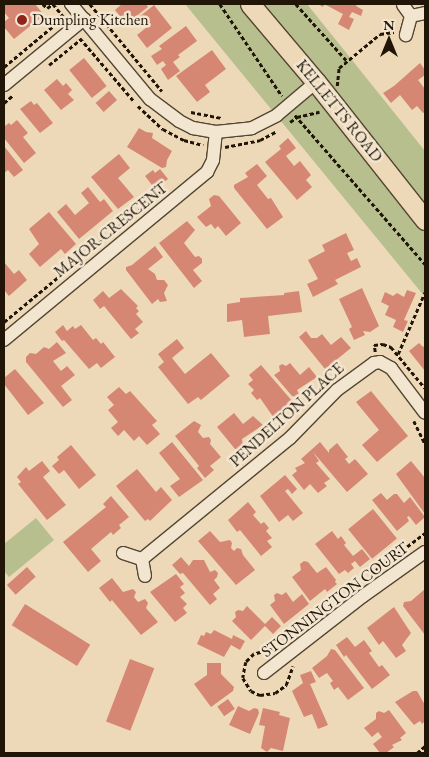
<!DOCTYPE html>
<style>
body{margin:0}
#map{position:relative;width:429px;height:757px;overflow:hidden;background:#edd9b8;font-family:"EB Garamond",serif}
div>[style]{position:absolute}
.green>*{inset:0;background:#b8bf8f}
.building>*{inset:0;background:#d58773;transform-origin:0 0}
.path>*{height:2.5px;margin-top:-1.25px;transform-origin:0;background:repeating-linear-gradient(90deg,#201507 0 4px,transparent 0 6.5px)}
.roads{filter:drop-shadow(1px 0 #534633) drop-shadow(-1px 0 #534633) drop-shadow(0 1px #534633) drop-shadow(0 -1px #534633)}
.minor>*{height:12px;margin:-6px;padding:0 6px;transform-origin:6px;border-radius:6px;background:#f3e6d1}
.primary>*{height:19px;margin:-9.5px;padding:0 9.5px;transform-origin:9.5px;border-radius:9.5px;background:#edd9b8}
.dots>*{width:14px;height:14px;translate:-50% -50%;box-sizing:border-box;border:2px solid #f3e6d1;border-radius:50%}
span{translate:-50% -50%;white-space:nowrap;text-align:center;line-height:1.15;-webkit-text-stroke:5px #f3e6d1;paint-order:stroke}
.poi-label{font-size:16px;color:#201507}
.left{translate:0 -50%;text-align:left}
.street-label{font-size:16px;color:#201507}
.frame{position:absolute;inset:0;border:5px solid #201507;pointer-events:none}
.north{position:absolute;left:364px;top:15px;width:50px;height:50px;-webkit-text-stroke:4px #f3e6d1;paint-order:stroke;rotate:0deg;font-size:14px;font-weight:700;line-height:20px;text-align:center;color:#201507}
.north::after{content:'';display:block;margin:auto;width:18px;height:22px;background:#201507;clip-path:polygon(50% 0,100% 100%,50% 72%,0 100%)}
</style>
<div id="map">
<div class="green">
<i style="clip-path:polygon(185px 4px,307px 4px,425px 151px,425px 297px)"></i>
<i style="clip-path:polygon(36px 518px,54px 540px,9px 577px,4px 571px,4px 544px)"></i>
</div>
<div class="building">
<i style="clip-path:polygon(4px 4px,35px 4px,44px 15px,14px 39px,4px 27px,4px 22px,9px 18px,4px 12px)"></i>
<i style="clip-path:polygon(122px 4px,146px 4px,148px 7px,126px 24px,115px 10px)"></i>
<i style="clip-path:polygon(318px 4px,357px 4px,356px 6px,363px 10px,361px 16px,352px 12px,349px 17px,354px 19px,349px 30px,338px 24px,343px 14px,324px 4px,323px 7px)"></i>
<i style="clip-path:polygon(154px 5px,172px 28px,147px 48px,137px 35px,147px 27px,139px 17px)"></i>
<i style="clip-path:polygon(186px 26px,197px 41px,178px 55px,180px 57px,173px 62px,180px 71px,168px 80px,161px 69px,166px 65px,163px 61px,157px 65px,151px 56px,162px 49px,159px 46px)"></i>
<i style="clip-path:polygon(212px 50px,226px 69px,205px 85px,210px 92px,197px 102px,176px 76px)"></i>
<i style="left:84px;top:58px;width:36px;height:19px;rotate:51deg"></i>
<i style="clip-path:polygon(420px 63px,425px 70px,425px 75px,418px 80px,425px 89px,425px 112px,423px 113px,417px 106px,412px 110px,400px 95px,391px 103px,383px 93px,394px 86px)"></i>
<i style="clip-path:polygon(57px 79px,63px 86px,66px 83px,72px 90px,68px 94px,74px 100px,61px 110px,44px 90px)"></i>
<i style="left:109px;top:91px;width:12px;height:18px;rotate:48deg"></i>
<i style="clip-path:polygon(31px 101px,34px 105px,37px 103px,53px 123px,40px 133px,20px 109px)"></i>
<i style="clip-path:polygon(17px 120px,28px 133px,23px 137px,36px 153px,24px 163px,4px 138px,4px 125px,5px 126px,9px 123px,11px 125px)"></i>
<i style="clip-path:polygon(139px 128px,146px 132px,153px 133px,152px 138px,172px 151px,167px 160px,166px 167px,162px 168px,127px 147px)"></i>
<i style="clip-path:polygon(288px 138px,296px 148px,286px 156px,294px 166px,300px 161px,311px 175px,306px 180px,312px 187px,297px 200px,265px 162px,281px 149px,279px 146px)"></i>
<i style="clip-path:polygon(4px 146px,23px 170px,14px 177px,8px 170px,4px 173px)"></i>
<i style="clip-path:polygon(119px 154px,130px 168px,118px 178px,134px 197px,118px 209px,91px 177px)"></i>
<i style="clip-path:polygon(257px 164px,267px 176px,257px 185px,268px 199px,271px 198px,283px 217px,267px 229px,234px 188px,234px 185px,248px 177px,245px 173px)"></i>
<i style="clip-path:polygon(160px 169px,168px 179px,155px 189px,145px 176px,153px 170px,155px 173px)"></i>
<i style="clip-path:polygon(88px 187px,100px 202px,104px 199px,113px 211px,79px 239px,57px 212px,66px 204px,75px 215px,89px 203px,81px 193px)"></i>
<i style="clip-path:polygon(214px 195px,219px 196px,241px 223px,226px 236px,218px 226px,215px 229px,211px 224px,206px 227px,197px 217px,211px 206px,209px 199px)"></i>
<i style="clip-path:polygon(49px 212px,76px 244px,65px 254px,61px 249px,40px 267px,29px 254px,39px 244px,29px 229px)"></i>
<i style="clip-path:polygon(187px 221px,195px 230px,184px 243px,195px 257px,199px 256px,202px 259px,202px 263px,193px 270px,202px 281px,194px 288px,159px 243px)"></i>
<i style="clip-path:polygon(346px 233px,354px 250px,347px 253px,351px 261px,357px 258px,361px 267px,335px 280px,338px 284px,313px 297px,307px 284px,318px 279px,308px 260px,325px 251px,322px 245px)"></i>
<i style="clip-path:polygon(155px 246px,163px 257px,148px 269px,155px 274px,157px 280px,164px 280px,168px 285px,164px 293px,167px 301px,160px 302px,158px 299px,152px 304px,126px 270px,126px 267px,132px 265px)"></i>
<i style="clip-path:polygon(4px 262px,14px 274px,19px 270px,27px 280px,9px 296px,4px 290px)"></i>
<i style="clip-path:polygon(362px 288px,379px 326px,370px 332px,363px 331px,365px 335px,354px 340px,349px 329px,352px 327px,339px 299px)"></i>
<i style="clip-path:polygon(121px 289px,138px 306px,136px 308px,139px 311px,136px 314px,143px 322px,135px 329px,139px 333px,131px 339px,104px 306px,100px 309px,93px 300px,103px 291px,109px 298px)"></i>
<i style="clip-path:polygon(407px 290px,416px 293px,404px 320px,408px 321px,403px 332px,393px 327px,396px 320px,385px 315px,389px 306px,381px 302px,385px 292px,393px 296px,397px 293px,404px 297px)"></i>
<i style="clip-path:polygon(299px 291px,302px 312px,268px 316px,270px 334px,244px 337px,242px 320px,227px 322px,227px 304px,240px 302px,240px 298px,284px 295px,284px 293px)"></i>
<i style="clip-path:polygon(63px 325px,67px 331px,73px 326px,75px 329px,81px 325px,93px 340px,96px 338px,101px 344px,103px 342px,115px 357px,101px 368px,97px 363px,89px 369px,64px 340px,62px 341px,55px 332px)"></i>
<i style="clip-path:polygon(306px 331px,311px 338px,317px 338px,322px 334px,331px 345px,341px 337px,351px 348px,325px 369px,299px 337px)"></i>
<i style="clip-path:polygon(177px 339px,184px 348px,172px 358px,185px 374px,211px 353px,230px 376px,201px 400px,198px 397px,188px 404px,158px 367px,164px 362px,158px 354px)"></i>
<i style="clip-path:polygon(57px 342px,66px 353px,53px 361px,61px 371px,67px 366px,75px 375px,61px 386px,72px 400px,63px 407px,26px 362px,26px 357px,30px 353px,36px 354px,44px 347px,49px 349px)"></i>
<i style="clip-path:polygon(419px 343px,423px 347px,425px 345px,425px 371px,409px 351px)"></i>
<i style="clip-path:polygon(290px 363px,300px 375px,309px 367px,317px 377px,297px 390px,299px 394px,296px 397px,292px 396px,274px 375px,280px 371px,279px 366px,282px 364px,286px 366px)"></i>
<i style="clip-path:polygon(261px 365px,293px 402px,274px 418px,260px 398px,257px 400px,251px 393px,254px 390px,248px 384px,253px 380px,249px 375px)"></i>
<i style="clip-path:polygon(15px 369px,44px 403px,28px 415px,4px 384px,4px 378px)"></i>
<i style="clip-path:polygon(119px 387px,126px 394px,130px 391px,157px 421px,152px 425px,160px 434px,147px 445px,139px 436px,134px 441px,124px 430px,118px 436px,111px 428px,118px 422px,108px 410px,114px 405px,107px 397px)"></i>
<i style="clip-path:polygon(371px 391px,408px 436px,377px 462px,362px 445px,379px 430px,356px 402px)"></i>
<i style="clip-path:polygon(234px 413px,243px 424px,253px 416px,263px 425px,242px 439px,243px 447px,240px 449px,235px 449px,217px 427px)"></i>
<i style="clip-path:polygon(194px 421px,201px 425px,198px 432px,203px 438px,209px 437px,211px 440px,210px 444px,221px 457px,210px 466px,214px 470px,205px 478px,197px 468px,199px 466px,175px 436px)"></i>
<i style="clip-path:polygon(172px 442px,203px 480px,179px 497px,170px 486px,180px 479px,159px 453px)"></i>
<i style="clip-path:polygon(320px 442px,329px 453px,329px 450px,337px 443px,348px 457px,345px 459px,349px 464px,355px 459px,368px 474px,347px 492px,313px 452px,319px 461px,316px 463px,330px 479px,324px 483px,327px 486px,318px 493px,310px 484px,304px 490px,292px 475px,297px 471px,295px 468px,305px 463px,301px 459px)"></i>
<i style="clip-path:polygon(71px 445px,96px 475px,79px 489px,64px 470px,59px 474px,52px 466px,59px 460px,57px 457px)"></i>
<i style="clip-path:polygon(42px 461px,50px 471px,43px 477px,66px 505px,47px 520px,18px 484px,21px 482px,17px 477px,26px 467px,29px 471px)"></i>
<i style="clip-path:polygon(411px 461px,425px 478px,425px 514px,396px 474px)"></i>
<i style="clip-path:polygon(137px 469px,156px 492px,161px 487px,172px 500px,150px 521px,148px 519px,145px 521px,116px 486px)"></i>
<i style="clip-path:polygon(285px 475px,297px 489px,292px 494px,288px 489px,285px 491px,303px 513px,293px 521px,288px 515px,279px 522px,260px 496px)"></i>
<i style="clip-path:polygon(381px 493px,387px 500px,394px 494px,397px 494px,404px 503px,410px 497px,425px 517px,416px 525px,409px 516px,407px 517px,409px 521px,397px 531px,372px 500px)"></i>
<i style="clip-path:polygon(111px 496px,129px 517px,119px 525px,121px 528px,113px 535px,111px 532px,91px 549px,101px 561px,88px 572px,63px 542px,106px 507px,103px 504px)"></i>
<i style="clip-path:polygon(248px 502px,256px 512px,253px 515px,261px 524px,264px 522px,269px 528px,266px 531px,272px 538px,267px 541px,272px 547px,261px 556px,240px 530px,237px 532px,228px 520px)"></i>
<i style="left:373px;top:509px;width:38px;height:32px;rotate:51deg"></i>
<i style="clip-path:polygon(210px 531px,220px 542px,230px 540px,232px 543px,231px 548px,234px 551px,237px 548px,241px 549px,243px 555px,255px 570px,236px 585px,198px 541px)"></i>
<i style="clip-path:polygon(332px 531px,338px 539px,341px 536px,346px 543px,344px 545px,353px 556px,362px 549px,370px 559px,360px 567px,355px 561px,351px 564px,354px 568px,348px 573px,345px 570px,339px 574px,315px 544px)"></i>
<i style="clip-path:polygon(181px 557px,189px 566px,193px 560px,204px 560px,210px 572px,215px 570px,218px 573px,217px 577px,214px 580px,220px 588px,213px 594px,217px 599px,210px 605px,183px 573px,180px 574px,172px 565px)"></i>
<i style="clip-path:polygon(304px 561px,308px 562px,317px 573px,326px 567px,336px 580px,335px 582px,337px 584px,327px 592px,325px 589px,310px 601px,292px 577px,301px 570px,300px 564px)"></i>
<i style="left:27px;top:567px;width:13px;height:27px;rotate:48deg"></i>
<i style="clip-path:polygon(176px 574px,184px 584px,180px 587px,185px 593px,180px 597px,187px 604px,183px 608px,187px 613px,175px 622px,150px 592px)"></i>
<i style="clip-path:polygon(112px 578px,123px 592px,133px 589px,136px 592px,134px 597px,138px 602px,145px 599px,148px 603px,146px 608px,158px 622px,141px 635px,112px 600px,110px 602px,99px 588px)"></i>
<i style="clip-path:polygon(425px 589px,425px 635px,403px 606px,404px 602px,411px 601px)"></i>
<i style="clip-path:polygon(286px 592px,293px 602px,302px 594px,309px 604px,284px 624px,270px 605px,275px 601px,274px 595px,277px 593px,282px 595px)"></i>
<i style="left:25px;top:604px;width:77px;height:25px;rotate:32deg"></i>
<i style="clip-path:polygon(247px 606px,265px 624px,272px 617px,281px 626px,273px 634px,265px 626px,251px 640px,232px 621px,236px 617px,235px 612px,238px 610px,243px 611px)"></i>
<i style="clip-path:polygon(394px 607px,411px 633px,402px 645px,406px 651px,396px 658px,383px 641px,379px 645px,367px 628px)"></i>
<i style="clip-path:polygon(214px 630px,232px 639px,233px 635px,245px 641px,240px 650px,231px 645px,224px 657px,197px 644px,201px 635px,204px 636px,206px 632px,211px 634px)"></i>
<i style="clip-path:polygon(347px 637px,355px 647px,364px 640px,372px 651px,369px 653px,379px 667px,382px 665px,390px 675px,372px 689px,346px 655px,344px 657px,336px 645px)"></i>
<i style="clip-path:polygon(331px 649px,335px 650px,364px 688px,348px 700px,338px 687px,334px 690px,330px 683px,333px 681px,327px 673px,319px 678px,312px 668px,327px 656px)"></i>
<i style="left:130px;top:659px;width:26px;height:67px;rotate:21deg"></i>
<i style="clip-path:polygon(207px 663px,221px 663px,221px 674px,234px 687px,233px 691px,211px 707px,194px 684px,207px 675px)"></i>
<i style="clip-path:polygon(311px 671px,316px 682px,310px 684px,328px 725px,318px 729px,312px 714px,304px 717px,292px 691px,303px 683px,300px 675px)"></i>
<i style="clip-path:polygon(413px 691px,417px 691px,425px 705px,425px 721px,422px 724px,420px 721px,414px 725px,395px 702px)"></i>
<i style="left:228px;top:699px;width:12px;height:13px;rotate:55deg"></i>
<i style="clip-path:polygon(238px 706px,249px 711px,254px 708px,258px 709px,259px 713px,250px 734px,229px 725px)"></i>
<i style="clip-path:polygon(263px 708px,280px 712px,279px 715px,290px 718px,283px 751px,271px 748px,267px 752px,261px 748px,265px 726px,259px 725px)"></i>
<i style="clip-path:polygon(389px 710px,406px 733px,400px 738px,402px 740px,392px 745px,394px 747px,386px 753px,380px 753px,373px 744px,382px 737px,378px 732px,372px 737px,364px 728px,376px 719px,376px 713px,379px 711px,384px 713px)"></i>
</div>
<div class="path">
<i style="left:43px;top:4px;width:6px;rotate:45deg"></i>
<i style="left:47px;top:8px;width:7px;rotate:-34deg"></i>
<i style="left:53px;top:4px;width:17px;rotate:50deg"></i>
<i style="left:90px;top:4px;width:113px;rotate:50.4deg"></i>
<i style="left:220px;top:4px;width:111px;rotate:56deg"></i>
<i style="left:296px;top:4px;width:76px;rotate:48.2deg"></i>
<i style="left:80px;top:38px;width:82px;rotate:49.5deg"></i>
<i style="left:49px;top:65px;width:41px;rotate:-39.1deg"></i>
<i style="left:4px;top:67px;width:78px;rotate:-39.8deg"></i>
<i style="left:337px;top:86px;width:18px;rotate:-84deg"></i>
<i style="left:339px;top:68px;width:53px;rotate:-39.7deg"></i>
<i style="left:380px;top:34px;width:14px;rotate:-8deg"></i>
<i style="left:4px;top:103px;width:11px;rotate:-41deg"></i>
<i style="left:138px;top:106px;width:34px;rotate:43deg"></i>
<i style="left:163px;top:129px;width:24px;rotate:28deg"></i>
<i style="left:184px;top:140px;width:20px;rotate:15deg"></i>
<i style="left:191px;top:112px;width:32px;rotate:11deg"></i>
<i style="left:295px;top:115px;width:198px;rotate:48.9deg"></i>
<i style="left:290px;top:122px;width:9px;rotate:-36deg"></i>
<i style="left:297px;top:117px;width:23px;rotate:-13deg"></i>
<i style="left:225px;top:147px;width:36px;rotate:-11deg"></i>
<i style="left:260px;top:140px;width:19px;rotate:-28deg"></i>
<i style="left:4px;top:322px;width:205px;rotate:-39.7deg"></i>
<i style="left:375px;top:352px;width:7px;rotate:-98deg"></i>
<i style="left:374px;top:345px;width:9px;rotate:-6deg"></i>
<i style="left:383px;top:344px;width:9px;rotate:21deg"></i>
<i style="left:391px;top:347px;width:53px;rotate:50.3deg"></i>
<i style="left:398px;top:354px;width:68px;rotate:-66.5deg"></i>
<i style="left:414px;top:421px;width:25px;rotate:64deg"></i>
<i style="left:376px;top:570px;width:61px;rotate:-37.1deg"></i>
<i style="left:273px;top:649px;width:20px;rotate:165deg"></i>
<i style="left:254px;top:654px;width:11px;rotate:135deg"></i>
<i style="left:246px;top:662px;width:16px;rotate:101deg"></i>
<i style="left:243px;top:678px;width:15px;rotate:58deg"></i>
<i style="left:251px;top:691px;width:10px;rotate:24deg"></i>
<i style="left:260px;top:695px;width:15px;rotate:-8deg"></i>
<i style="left:275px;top:693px;width:14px;rotate:-36deg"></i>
<i style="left:286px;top:685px;width:20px;rotate:-70deg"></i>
<i style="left:417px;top:753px;width:11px;rotate:-41deg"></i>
</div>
<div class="roads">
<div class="minor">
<i style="left:71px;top:4px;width:124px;rotate:50.3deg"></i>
<i style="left:150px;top:99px;width:36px;rotate:37deg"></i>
<i style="left:179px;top:121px;width:16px;rotate:27deg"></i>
<i style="left:193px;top:128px;width:23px;rotate:10deg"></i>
<i style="left:216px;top:132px;width:36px;rotate:-6deg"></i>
<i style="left:252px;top:128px;width:28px;rotate:-27deg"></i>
<i style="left:277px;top:115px;width:51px;rotate:-40.2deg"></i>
<i style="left:403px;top:5px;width:14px;rotate:54deg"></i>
<i style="left:411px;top:16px;width:20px;rotate:105deg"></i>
<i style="left:411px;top:16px;width:14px;rotate:-12deg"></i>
<i style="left:4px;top:85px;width:104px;rotate:-39.5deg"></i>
<i style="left:4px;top:340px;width:264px;rotate:-39.6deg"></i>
<i style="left:207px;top:172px;width:13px;rotate:-63deg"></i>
<i style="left:213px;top:160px;width:28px;rotate:-84deg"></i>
<i style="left:123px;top:553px;width:20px;rotate:18deg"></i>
<i style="left:142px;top:559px;width:17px;rotate:80deg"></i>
<i style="left:142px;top:559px;width:191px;rotate:-39.3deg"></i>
<i style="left:290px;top:438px;width:67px;rotate:-45.6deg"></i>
<i style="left:337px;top:390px;width:46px;rotate:-36.1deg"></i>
<i style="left:374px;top:363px;width:6px;rotate:-9deg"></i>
<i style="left:380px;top:362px;width:13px;rotate:29deg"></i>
<i style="left:391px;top:368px;width:56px;rotate:52.9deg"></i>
<i style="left:264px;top:673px;width:125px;rotate:-37.9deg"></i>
<i style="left:363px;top:596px;width:76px;rotate:-35.4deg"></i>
</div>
<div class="primary">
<i style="left:250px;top:4px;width:102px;rotate:49.8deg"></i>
<i style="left:316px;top:82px;width:176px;rotate:51.7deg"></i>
</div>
</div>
<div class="dots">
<i style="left:22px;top:20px;background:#8f2418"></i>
</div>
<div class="poi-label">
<span class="left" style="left:32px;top:20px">Dumpling Kitchen</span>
</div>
<div class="street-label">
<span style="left:339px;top:111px;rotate:51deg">KELLETTS ROAD</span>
<span style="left:111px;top:230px;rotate:-39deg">MAJOR CRESCENT</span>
<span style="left:287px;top:415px;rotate:-42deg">PENDELTON PLACE</span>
<span style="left:335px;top:600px;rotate:-37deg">STONNINGTON COURT</span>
</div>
<div class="frame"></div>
<div class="north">N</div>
</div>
